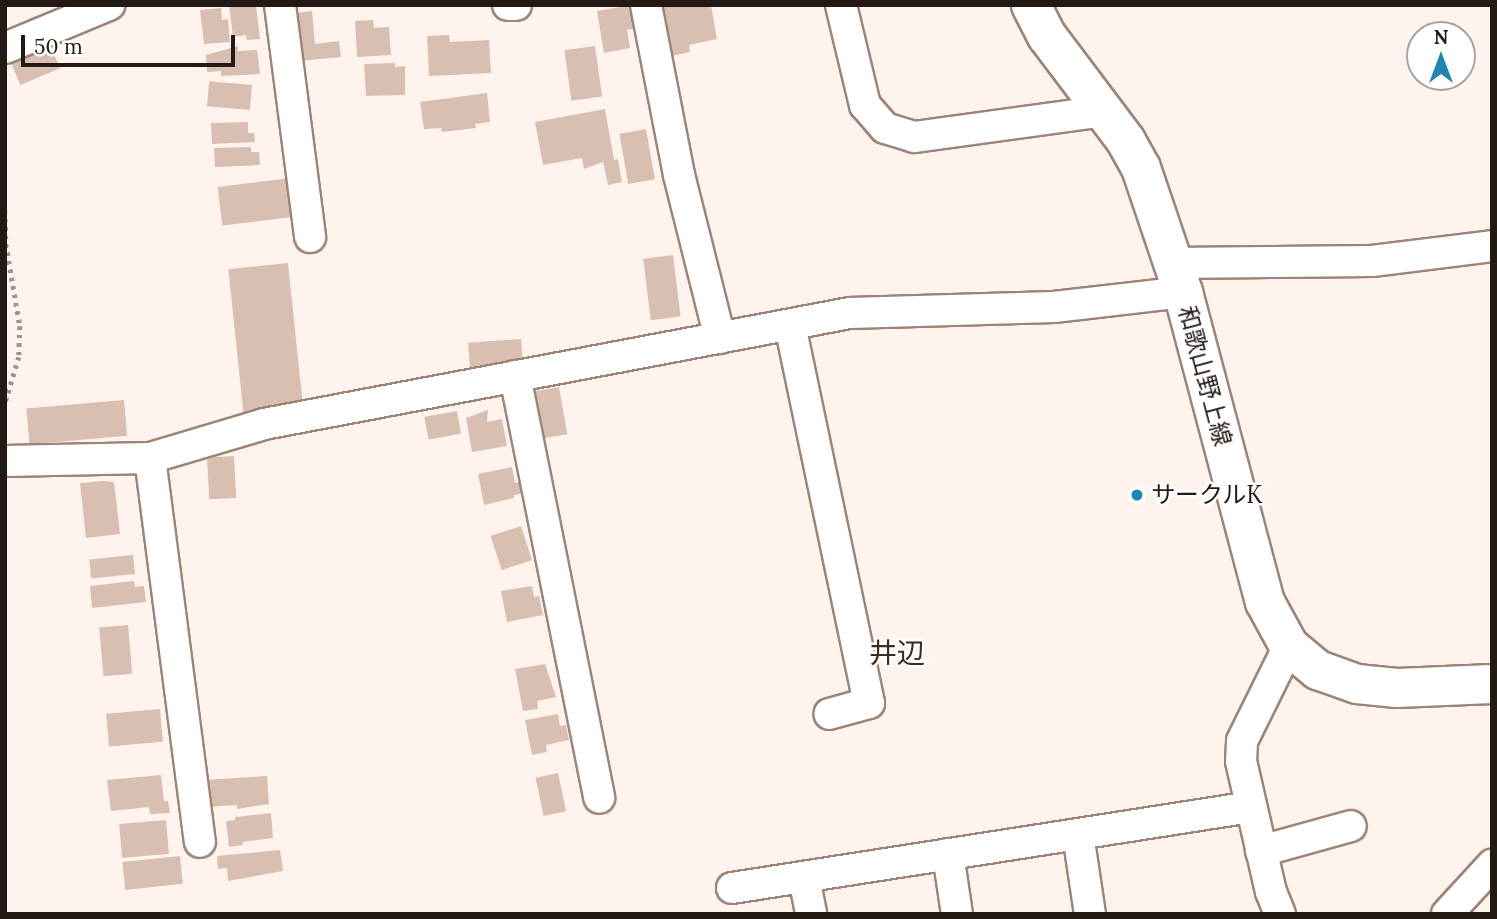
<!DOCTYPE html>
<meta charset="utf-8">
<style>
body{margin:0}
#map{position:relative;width:1497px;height:919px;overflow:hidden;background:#fef3ed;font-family:Lora,"Noto Sans JP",serif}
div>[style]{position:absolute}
.building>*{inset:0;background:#d9bfb1;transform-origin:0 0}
.path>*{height:4.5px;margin-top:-2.25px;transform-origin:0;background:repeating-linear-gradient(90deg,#9e948e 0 3.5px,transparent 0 8.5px)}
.roads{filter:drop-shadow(2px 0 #9c8477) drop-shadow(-2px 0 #9c8477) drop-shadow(0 2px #9c8477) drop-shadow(0 -2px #9c8477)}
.street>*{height:30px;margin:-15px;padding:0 15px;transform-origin:15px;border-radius:15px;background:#fff}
.secondary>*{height:38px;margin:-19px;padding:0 19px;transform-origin:19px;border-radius:19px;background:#fff}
.dots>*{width:19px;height:19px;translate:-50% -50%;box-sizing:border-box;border:4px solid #fff;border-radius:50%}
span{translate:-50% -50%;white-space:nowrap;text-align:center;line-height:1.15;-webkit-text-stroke:5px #fff;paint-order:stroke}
.street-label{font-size:24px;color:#241a15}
.poi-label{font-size:24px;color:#241a15}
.left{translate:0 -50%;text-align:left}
.quarter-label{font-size:28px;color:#3e2a1f}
.frame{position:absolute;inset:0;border:7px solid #241a15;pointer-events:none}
.north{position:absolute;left:1406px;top:21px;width:70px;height:70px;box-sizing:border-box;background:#fff;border:2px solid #a7a3a1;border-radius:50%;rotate:0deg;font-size:19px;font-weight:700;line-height:28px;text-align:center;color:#241a15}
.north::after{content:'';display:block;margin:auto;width:24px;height:32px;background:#1e86af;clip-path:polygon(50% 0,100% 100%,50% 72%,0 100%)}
.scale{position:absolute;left:21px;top:35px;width:214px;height:32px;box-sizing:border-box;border:4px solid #241a15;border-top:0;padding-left:9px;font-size:21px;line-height:24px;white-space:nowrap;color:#241a15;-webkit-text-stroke:5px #fff;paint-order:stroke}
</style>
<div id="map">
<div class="building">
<i style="clip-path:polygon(229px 5px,256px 5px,260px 39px,247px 40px,246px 35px,233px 37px)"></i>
<i style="clip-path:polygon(633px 5px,638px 28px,627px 30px,630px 48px,604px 53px,597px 11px)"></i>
<i style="clip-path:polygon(662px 5px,711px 5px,717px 39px,689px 45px,690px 52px,662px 58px,653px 7px)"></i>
<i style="clip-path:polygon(221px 8px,222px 20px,228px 19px,230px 42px,204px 44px,200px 10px)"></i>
<i style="clip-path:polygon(312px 11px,315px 44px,339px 41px,341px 57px,299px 61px,294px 13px)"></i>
<i style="clip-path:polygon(373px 20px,374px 28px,389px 27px,391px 55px,357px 57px,355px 21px)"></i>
<i style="clip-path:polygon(449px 35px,450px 42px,489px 40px,491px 73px,429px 76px,427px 36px)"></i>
<i style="clip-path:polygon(238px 46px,238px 51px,257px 50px,260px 74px,221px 76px,221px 71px,207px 72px,206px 55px)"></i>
<i style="left:595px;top:46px;width:51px;height:31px;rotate:82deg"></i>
<i style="left:51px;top:47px;width:23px;height:43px;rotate:67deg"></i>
<i style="clip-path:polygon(395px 63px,395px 67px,405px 66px,405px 95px,366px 96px,364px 64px)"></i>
<i style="left:252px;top:85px;width:25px;height:43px;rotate:95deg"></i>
<i style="clip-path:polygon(487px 93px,490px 122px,475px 124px,476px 128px,442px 132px,441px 128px,424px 129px,420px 102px)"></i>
<i style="clip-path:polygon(605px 109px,614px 160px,618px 159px,622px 182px,608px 185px,603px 162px,584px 169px,582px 158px,543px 165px,535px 122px)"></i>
<i style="clip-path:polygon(248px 122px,248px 133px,254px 133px,255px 142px,212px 144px,211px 123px)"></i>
<i style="left:646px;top:129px;width:51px;height:27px;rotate:80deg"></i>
<i style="clip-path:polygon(251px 147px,251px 152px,259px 152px,260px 165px,215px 167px,214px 148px)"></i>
<i style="left:290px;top:178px;width:39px;height:73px;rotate:83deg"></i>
<i style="left:673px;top:255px;width:62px;height:30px;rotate:83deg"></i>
<i style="left:288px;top:263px;width:149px;height:60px;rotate:84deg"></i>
<i style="left:521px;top:339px;width:27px;height:53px;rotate:86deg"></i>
<i style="left:559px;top:387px;width:48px;height:27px;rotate:80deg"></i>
<i style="left:124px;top:400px;width:36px;height:98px;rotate:85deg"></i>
<i style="clip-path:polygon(488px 410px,487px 422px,502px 419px,507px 446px,472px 452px,466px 418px)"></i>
<i style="left:457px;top:411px;width:23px;height:33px;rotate:80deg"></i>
<i style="left:234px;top:456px;width:42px;height:27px;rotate:87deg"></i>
<i style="clip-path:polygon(512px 467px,515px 483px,521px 481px,523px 493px,514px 495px,514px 498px,484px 505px,478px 474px)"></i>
<i style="clip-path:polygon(103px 481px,114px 482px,120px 534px,86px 538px,80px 483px)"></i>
<i style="left:521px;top:526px;width:36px;height:32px;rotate:72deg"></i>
<i style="left:133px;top:555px;width:19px;height:44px;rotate:84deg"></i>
<i style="clip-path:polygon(134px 581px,135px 587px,144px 586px,146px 602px,92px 608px,90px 586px)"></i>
<i style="clip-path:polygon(532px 586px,534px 597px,539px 596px,543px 615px,507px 622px,501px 591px)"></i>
<i style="left:128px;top:625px;width:49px;height:29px;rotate:85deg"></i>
<i style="clip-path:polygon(545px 664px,556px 697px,537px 701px,538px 709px,523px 711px,515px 669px)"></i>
<i style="left:160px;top:709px;width:33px;height:54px;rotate:85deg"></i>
<i style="clip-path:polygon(558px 714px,560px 726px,566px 725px,569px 740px,546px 745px,547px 752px,532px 755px,525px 720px)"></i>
<i style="left:558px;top:773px;width:39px;height:23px;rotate:78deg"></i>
<i style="clip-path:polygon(161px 775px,164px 801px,168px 801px,170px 813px,150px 814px,149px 807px,111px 811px,107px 780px)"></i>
<i style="clip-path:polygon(267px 776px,269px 804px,237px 809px,237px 805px,205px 807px,203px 780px)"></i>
<i style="clip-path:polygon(271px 813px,273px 838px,242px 842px,243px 845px,229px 847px,226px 821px,235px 820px,235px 817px)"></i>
<i style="left:166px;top:820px;width:34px;height:47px;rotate:85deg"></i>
<i style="clip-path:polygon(280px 850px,283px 871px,228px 881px,227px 868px,218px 869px,217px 856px)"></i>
<i style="left:180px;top:856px;width:28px;height:58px;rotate:84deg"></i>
</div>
<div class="path">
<i style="left:5px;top:210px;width:34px;rotate:88deg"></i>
<i style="left:6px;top:244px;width:83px;rotate:80.3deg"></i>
<i style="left:20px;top:326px;width:31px;rotate:92deg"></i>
<i style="left:19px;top:357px;width:49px;rotate:106.6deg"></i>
</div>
<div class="roads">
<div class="street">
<i style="left:280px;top:5px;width:234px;rotate:82.6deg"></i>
<i style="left:508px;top:5px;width:8px"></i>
<i style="left:646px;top:5px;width:173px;rotate:79deg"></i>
<i style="left:679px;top:175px;width:168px;rotate:75.9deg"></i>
<i style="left:841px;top:5px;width:103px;rotate:76.5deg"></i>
<i style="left:865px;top:105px;width:30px;rotate:49deg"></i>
<i style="left:885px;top:128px;width:30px;rotate:17deg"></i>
<i style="left:914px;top:137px;width:191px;rotate:-7.8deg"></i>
<i style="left:5px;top:48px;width:113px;rotate:-22.5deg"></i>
<i style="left:1172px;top:263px;width:200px;rotate:-0.6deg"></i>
<i style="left:1372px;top:261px;width:121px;rotate:-7.1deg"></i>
<i style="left:790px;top:325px;width:386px;rotate:78.2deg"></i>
<i style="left:869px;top:703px;width:41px;rotate:164.6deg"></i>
<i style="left:515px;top:376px;width:430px;rotate:78.7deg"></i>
<i style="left:150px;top:458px;width:387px;rotate:82.6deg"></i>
<i style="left:5px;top:461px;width:145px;rotate:-1.2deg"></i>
<i style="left:150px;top:458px;width:119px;rotate:-16.6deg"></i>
<i style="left:264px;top:424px;width:596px;rotate:-10.73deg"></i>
<i style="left:850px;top:313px;width:204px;rotate:-1.7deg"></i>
<i style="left:1054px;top:307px;width:130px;rotate:-6.6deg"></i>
<i style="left:1078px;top:834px;width:81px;rotate:81.5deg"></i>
<i style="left:1261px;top:851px;width:93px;rotate:-15.5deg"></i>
<i style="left:948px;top:854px;width:61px;rotate:81.5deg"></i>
<i style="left:804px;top:877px;width:38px;rotate:79deg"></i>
<i style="left:732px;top:888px;width:525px;rotate:-8.87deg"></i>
<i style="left:1280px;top:914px;width:24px;rotate:-112deg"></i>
<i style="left:1271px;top:892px;width:134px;rotate:-102.9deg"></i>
<i style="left:1241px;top:761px;width:20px;rotate:-87deg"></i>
<i style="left:1242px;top:741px;width:106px;rotate:-63.7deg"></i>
<i style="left:1447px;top:914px;width:67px;rotate:-47.4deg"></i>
</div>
<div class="secondary">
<i style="left:1031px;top:5px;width:35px;rotate:63deg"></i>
<i style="left:1047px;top:36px;width:131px;rotate:53deg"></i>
<i style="left:1126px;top:141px;width:31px;rotate:61deg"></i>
<i style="left:1141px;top:168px;width:131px;rotate:71.3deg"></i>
<i style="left:1183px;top:292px;width:321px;rotate:75.2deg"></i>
<i style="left:1265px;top:602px;width:50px;rotate:61.4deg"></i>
<i style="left:1289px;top:646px;width:38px;rotate:40deg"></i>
<i style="left:1318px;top:670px;width:41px;rotate:19.7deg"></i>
<i style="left:1357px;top:684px;width:40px;rotate:5.7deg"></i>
<i style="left:1397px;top:688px;width:95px;rotate:-2.4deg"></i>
</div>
</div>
<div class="dots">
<i style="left:1137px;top:495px;background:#1e86af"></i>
</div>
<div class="street-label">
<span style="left:1205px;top:376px;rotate:75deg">和歌山野上線</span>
</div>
<div class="poi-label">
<span class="left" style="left:1151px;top:495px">サークルK</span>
</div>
<div class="quarter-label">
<span style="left:897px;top:653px">井辺</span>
</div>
<div class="frame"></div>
<div class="north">N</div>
<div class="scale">50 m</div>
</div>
